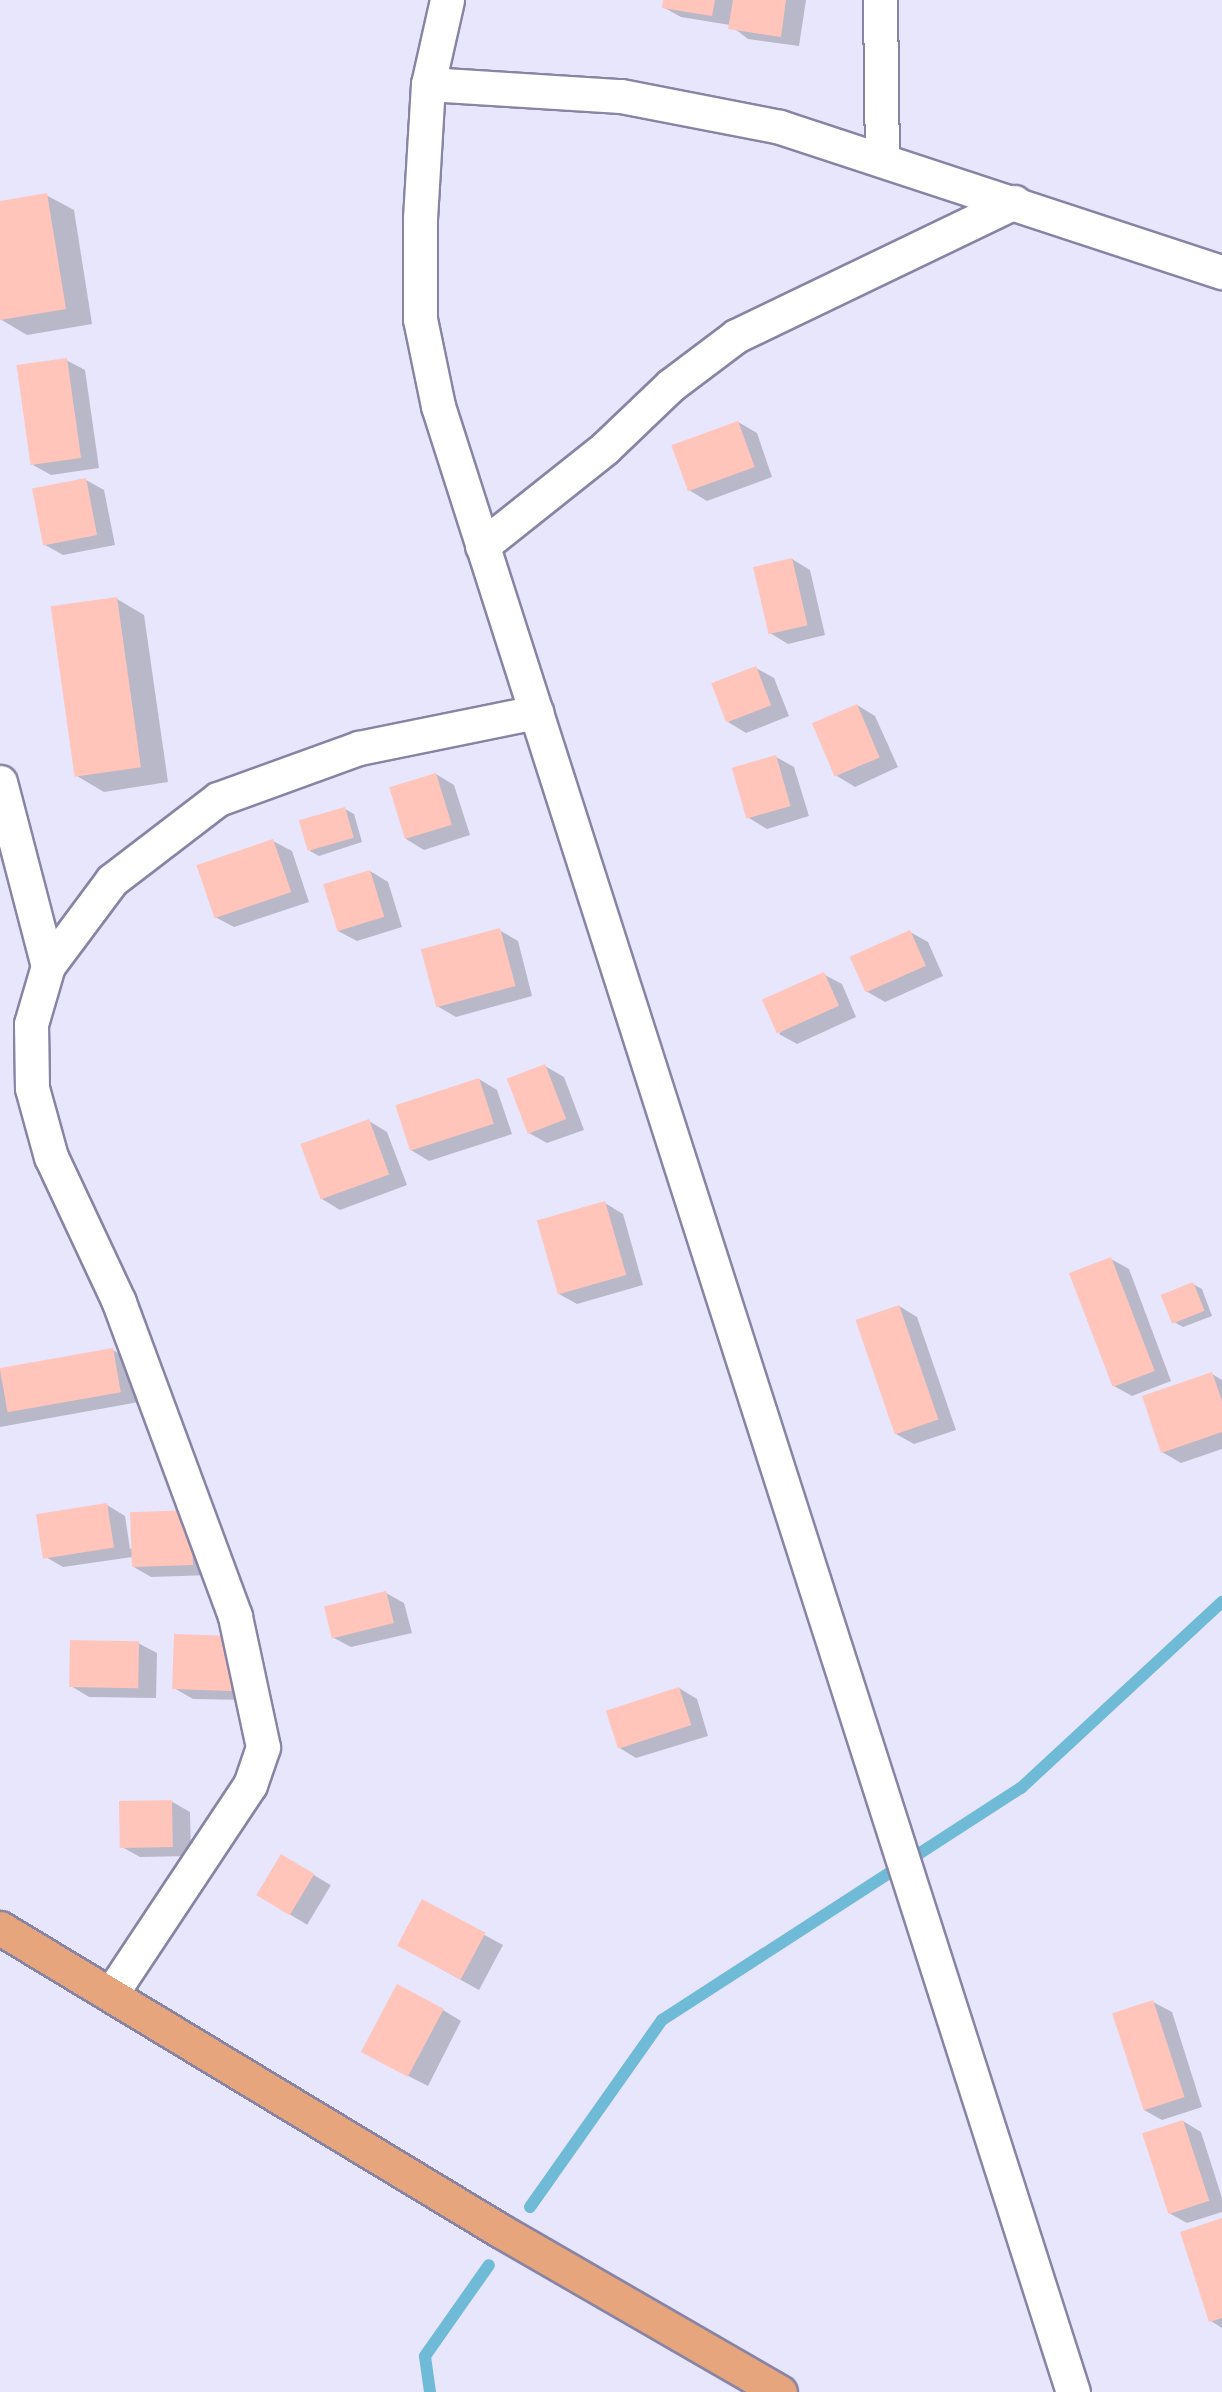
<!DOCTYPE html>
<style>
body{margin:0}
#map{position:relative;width:1222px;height:2392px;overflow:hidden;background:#e8e6fc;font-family:Karla,sans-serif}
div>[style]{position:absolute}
.shadow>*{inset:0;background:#0003;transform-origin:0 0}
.stream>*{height:12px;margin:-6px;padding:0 6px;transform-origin:6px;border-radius:6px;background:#6fbbd7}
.building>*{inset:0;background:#ffc5ba;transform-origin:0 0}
.roads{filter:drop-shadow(2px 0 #8884a5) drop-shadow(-2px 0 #8884a5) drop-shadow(0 2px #8884a5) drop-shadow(0 -2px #8884a5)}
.minor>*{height:33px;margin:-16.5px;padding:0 16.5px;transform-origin:16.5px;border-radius:16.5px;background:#fff}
.major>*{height:33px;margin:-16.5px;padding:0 16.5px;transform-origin:16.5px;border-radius:16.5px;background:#e6a57c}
span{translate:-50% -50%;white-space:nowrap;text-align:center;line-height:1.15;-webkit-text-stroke:4.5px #e8e6fc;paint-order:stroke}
</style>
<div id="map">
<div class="shadow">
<i style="clip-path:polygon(664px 0,806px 0,799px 46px,748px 39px,730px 25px,681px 17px,663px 7px)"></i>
<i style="clip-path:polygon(46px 195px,74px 210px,92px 324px,27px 335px,0 319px,0 202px)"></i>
<i style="clip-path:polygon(66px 360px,85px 370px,99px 468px,51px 475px,33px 465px)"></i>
<i style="clip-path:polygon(738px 422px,757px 433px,772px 477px,707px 501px,689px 490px)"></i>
<i style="clip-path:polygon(86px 480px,104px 490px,115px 545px,63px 555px,45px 545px)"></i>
<i style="clip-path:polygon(792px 559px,810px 570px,825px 635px,788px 644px,770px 633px)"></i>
<i style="clip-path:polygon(117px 599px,144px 615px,168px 782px,104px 792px,77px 776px)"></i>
<i style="clip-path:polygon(756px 668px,774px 678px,789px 716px,746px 733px,728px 722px)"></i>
<i style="clip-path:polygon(857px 705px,875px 716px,898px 767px,855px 787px,837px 776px)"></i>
<i style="clip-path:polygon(776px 757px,794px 767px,809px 816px,767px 829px,749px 818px)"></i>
<i style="clip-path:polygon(436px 774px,454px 785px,470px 835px,424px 850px,406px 839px)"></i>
<i style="clip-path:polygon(345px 809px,354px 814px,362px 842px,319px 856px,310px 851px)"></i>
<i style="clip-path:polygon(273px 841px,292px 851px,309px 902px,234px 927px,215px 917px)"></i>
<i style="clip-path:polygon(370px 871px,388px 882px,402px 927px,357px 941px,338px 931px)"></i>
<i style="clip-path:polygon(499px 930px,518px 941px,532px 996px,456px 1017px,437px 1006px)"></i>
<i style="clip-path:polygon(910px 932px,928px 942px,943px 976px,885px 1002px,866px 991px)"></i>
<i style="clip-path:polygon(823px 974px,842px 984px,856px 1017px,797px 1044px,779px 1034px)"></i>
<i style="clip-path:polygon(545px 1066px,564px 1077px,584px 1130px,547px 1143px,529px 1133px)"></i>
<i style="clip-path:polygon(479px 1079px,497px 1090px,512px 1134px,429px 1161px,411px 1150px)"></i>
<i style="clip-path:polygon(369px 1121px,387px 1132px,407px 1185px,340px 1210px,322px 1199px)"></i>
<i style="clip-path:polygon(605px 1203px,623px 1214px,643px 1285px,577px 1304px,559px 1294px)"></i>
<i style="clip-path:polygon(1111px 1259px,1129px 1269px,1171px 1381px,1132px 1396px,1114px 1386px)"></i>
<i style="clip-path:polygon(1193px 1284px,1202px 1289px,1212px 1316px,1183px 1327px,1174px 1322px)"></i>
<i style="clip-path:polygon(899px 1306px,917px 1317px,956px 1430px,914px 1444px,896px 1434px)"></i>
<i style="clip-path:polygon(113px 1350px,131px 1361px,139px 1402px,0 1427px,0 1371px)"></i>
<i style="clip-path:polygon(1212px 1374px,1222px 1380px,1222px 1449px,1181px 1463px,1162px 1452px)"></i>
<i style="clip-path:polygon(107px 1505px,125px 1516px,130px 1549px,191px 1512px,211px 1575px,151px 1577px,132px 1566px,132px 1557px,63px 1567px,44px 1556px)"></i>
<i style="clip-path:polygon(386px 1593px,404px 1603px,412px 1633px,351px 1647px,332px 1637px)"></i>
<i style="clip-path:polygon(232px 1638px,249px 1700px,193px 1699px,174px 1688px)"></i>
<i style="clip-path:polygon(138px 1643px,157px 1653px,156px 1698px,89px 1697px,71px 1686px)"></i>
<i style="clip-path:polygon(679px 1688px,697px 1699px,708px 1736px,636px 1758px,618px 1747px)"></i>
<i style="clip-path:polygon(171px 1801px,190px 1812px,191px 1856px,140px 1857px,122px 1847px)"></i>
<i style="left:282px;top:1856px;width:57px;height:46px;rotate:31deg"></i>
<i style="clip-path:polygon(422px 1901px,503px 1945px,479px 1990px,416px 1955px)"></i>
<i style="clip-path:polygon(1153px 2002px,1172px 2012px,1202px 2107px,1162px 2120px,1144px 2110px)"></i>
<i style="clip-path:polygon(443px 2010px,461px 2021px,428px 2086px,381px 2062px)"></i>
<i style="clip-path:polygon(1183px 2121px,1201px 2132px,1222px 2198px,1222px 2212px,1187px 2223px,1169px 2213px)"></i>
<i style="clip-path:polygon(1222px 2220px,1222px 2328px,1211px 2321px)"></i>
</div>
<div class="stream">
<i style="left:530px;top:2207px;width:229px;rotate:-54.8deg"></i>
<i style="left:662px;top:2020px;width:427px;rotate:-32.9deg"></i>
<i style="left:1021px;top:1788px;width:274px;rotate:-42.8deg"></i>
<i style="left:430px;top:2392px;width:36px;rotate:-98deg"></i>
<i style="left:425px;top:2356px;width:111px;rotate:-54.9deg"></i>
</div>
<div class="building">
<i style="clip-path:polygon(663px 0,715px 0,712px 16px,662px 8px)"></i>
<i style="clip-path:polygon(733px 0,786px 0,781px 37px,728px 29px)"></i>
<i style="clip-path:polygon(47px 193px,66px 309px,0 320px,0 201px)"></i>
<i style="left:67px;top:358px;width:101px;height:51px;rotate:82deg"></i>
<i style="left:738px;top:421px;width:49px;height:71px;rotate:70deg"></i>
<i style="left:86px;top:478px;width:58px;height:55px;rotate:79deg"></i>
<i style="left:792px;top:558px;width:69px;height:40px;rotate:77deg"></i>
<i style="left:117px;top:597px;width:172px;height:67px;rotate:82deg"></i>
<i style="left:756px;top:666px;width:42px;height:48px;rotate:69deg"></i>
<i style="left:857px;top:704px;width:58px;height:49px;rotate:67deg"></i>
<i style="left:776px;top:755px;width:53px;height:46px;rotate:74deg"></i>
<i style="left:436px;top:773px;width:54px;height:49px;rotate:73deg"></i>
<i style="left:345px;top:807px;width:32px;height:48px;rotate:74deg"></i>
<i style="left:273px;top:839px;width:56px;height:81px;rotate:71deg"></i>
<i style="left:370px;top:870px;width:49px;height:49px;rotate:73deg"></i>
<i style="left:500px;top:928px;width:60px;height:82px;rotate:75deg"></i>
<i style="left:910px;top:930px;width:39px;height:66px;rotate:66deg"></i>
<i style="left:824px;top:972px;width:37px;height:68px;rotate:66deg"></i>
<i style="left:545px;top:1064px;width:59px;height:41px;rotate:69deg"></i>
<i style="left:479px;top:1078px;width:48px;height:88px;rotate:72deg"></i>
<i style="left:369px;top:1119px;width:59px;height:73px;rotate:70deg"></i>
<i style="left:605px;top:1201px;width:77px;height:71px;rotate:74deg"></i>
<i style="left:1111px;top:1257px;width:122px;height:45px;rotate:69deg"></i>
<i style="left:1193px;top:1282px;width:31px;height:35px;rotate:68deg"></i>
<i style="left:899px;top:1305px;width:121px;height:46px;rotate:71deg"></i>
<i style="left:113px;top:1348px;width:45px;height:115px;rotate:80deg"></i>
<i style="clip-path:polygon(1212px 1372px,1222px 1401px,1222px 1432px,1161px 1453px,1142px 1396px)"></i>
<i style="left:107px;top:1503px;width:45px;height:72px;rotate:81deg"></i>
<i style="left:191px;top:1510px;width:55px;height:61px;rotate:88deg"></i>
<i style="left:386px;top:1591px;width:33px;height:64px;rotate:76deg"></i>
<i style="left:174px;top:1634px;width:59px;height:55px;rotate:2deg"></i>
<i style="left:70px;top:1640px;width:69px;height:47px;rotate:1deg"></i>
<i style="left:679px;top:1687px;width:40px;height:77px;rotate:72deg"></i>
<i style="left:172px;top:1800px;width:47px;height:53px;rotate:89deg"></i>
<i style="left:281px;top:1854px;width:39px;height:48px;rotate:31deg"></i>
<i style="left:422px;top:1899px;width:72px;height:53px;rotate:28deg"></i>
<i style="left:397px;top:1984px;width:53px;height:77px;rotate:28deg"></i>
<i style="left:1153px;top:2000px;width:102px;height:43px;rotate:72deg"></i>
<i style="left:1183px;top:2120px;width:85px;height:43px;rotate:72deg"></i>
<i style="clip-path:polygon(1222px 2218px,1222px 2318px,1209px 2322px,1180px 2232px)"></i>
</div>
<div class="roads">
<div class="minor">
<i style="left:447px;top:0;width:86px;rotate:102.7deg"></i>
<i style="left:428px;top:84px;width:134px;rotate:93.4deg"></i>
<i style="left:420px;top:218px;width:101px;rotate:90deg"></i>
<i style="left:420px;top:319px;width:89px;rotate:78.3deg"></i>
<i style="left:438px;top:406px;width:2085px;rotate:72.27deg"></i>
<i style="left:880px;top:0;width:160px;rotate:89.3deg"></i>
<i style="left:428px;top:84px;width:193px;rotate:3.6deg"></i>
<i style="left:621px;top:96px;width:162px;rotate:11deg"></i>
<i style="left:780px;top:127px;width:465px;rotate:18.2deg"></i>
<i style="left:482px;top:546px;width:157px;rotate:-38.5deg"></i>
<i style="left:605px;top:448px;width:91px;rotate:-43.7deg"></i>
<i style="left:671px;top:385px;width:81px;rotate:-37deg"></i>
<i style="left:736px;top:336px;width:309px;rotate:-25.7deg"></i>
<i style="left:0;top:782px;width:190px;rotate:75.4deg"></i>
<i style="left:111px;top:1994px;width:251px;rotate:-56.4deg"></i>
<i style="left:250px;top:1785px;width:40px;rotate:-71.1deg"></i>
<i style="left:263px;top:1747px;width:134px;rotate:-102.1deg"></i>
<i style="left:235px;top:1616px;width:335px;rotate:-110.3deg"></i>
<i style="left:119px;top:1302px;width:160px;rotate:-115.1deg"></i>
<i style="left:51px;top:1157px;width:72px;rotate:-105.4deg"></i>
<i style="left:32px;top:1088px;width:64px;rotate:-90.9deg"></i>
<i style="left:31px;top:1024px;width:60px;rotate:-73.7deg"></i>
<i style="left:48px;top:966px;width:107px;rotate:-53.3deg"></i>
<i style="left:112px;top:880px;width:133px;rotate:-37.4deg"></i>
<i style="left:218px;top:799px;width:150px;rotate:-19.9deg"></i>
<i style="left:359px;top:748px;width:181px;rotate:-11.5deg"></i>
</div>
<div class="major">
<i style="left:0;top:1928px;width:585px;rotate:31.17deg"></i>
<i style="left:501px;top:2231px;width:322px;rotate:30deg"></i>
</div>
</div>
</div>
